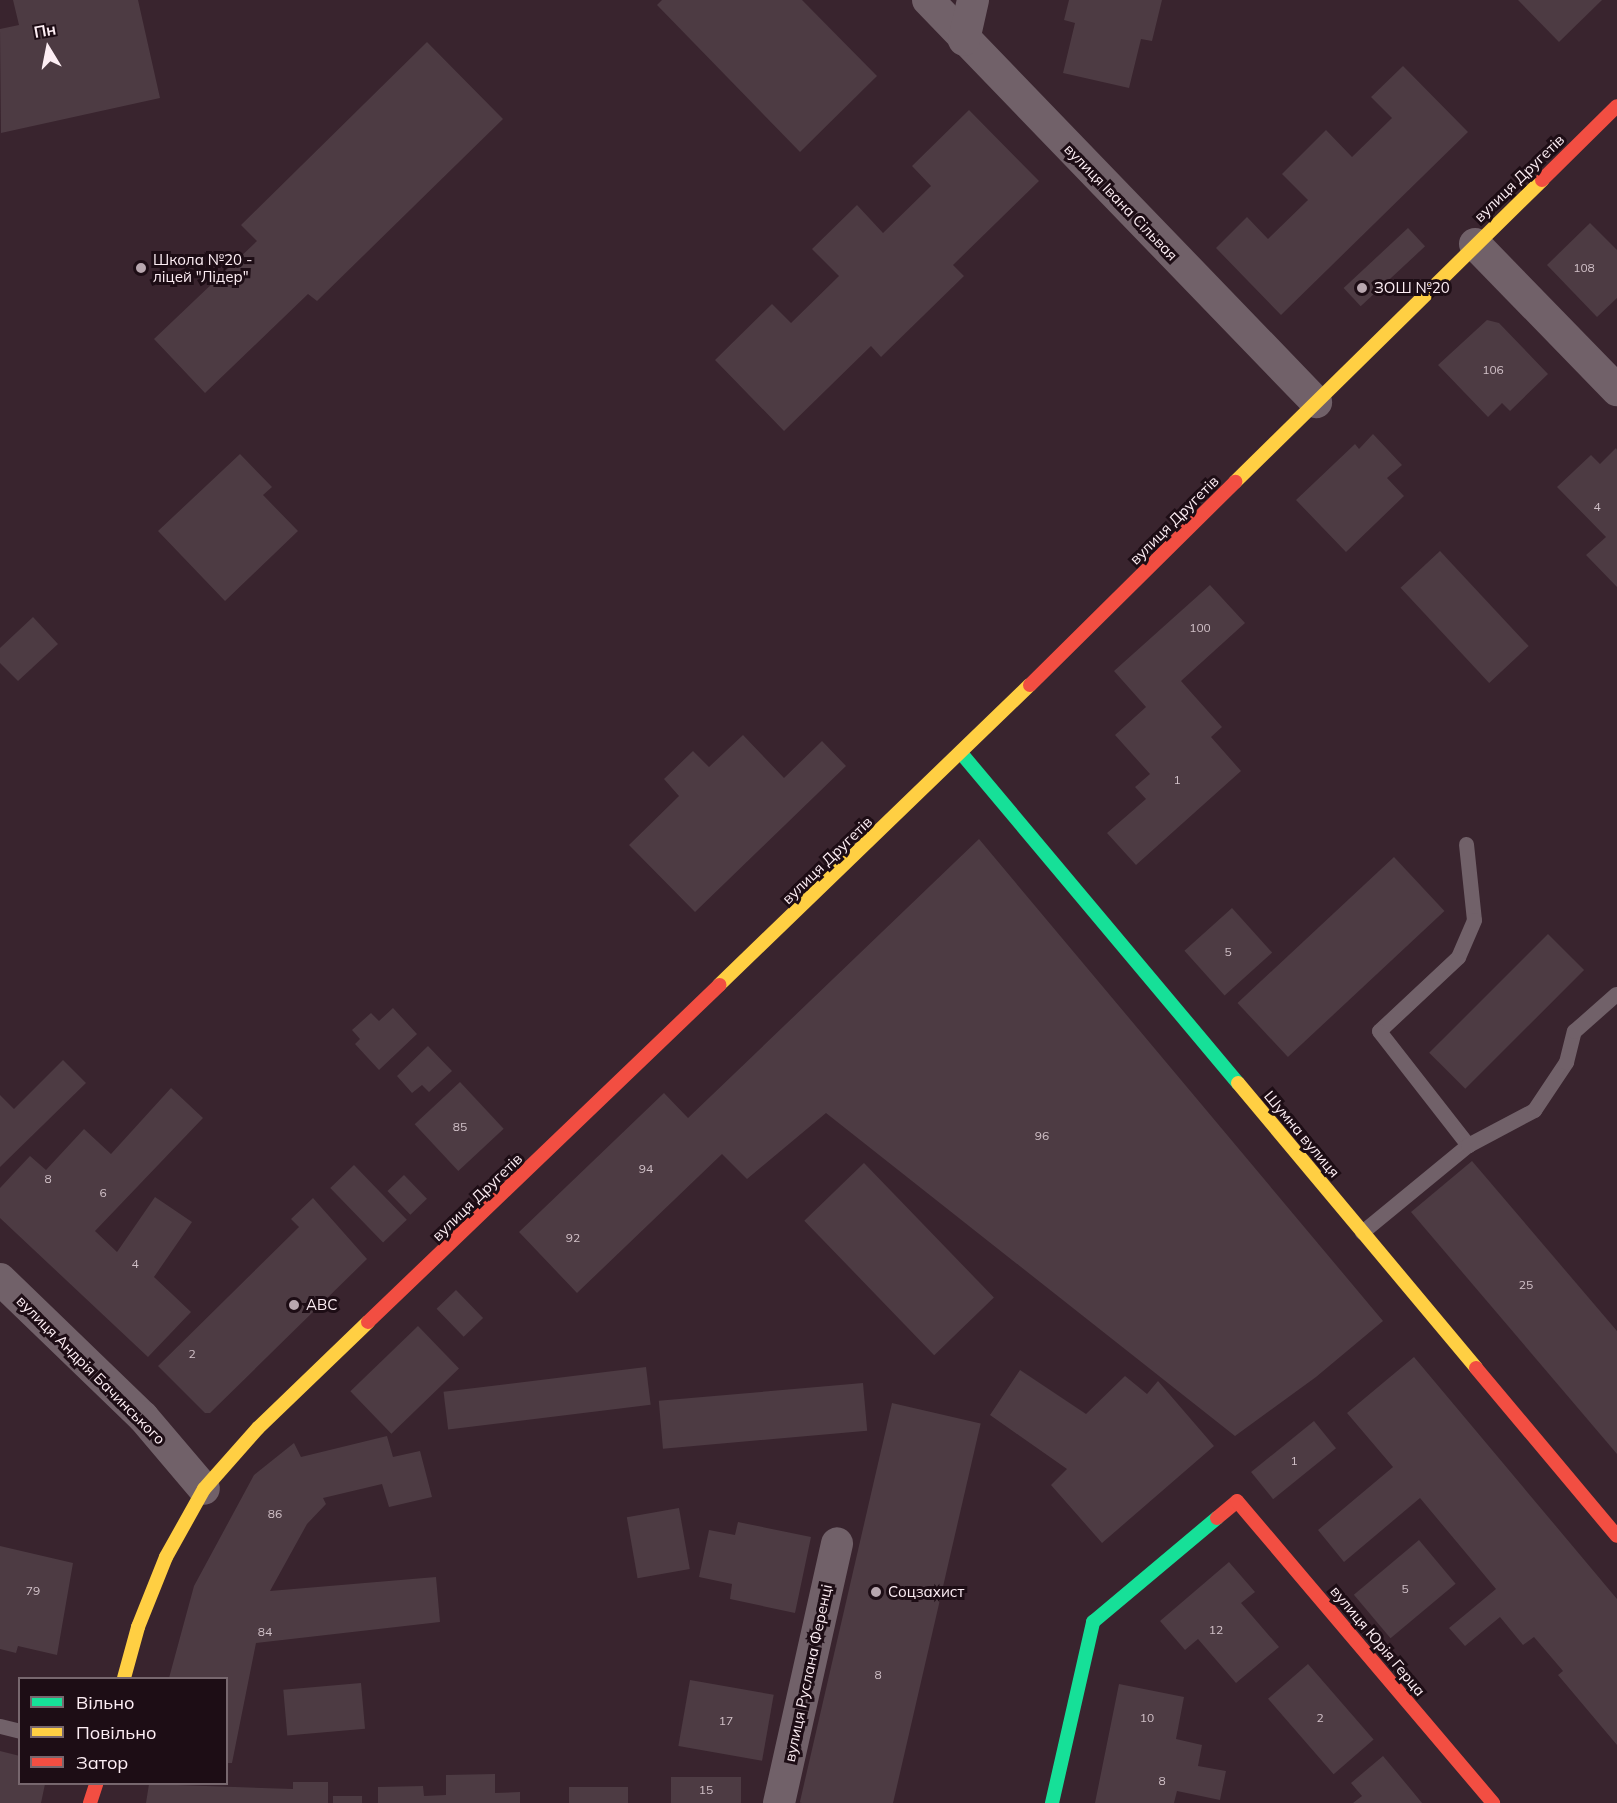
<!DOCTYPE html>
<meta charset="utf-8">
<style>
body{margin:0}
#map{position:relative;width:1617px;height:1803px;overflow:hidden;background:#39242e;font-family:Mulish,sans-serif}
div>[style]{position:absolute}
.building>*{inset:0;background:#4d3b43;transform-origin:0 0}
.lane>*{height:15px;margin:-7.5px;padding:0 7.5px;transform-origin:7.5px;border-radius:7.5px;background:#716169}
.street>*{height:32px;margin:-16px;padding:0 16px;transform-origin:16px;border-radius:16px;background:#716169}
.fast>*{height:14px;margin:-7px;padding:0 7px;transform-origin:7px;border-radius:7px;background:#16e098}
.slow>*{height:14px;margin:-7px;padding:0 7px;transform-origin:7px;border-radius:7px;background:#ffcf43}
.jam>*{height:14px;margin:-7px;padding:0 7px;transform-origin:7px;border-radius:7px;background:#f24e42}
.dots>*{width:16px;height:16px;translate:-50% -50%;box-sizing:border-box;border:3px solid #1d0d15;border-radius:50%}
span{translate:-50% -50%;white-space:nowrap;text-align:center;line-height:1.15;-webkit-text-stroke:6px #1d0d15;paint-order:stroke}
.number-label{font-size:12px;color:#d1c1c8}
.number-label span{-webkit-text-stroke-width:0}
.street-label{font-size:15px;color:#fdeef4}
.poi-label{font-size:15px;color:#fdeef4}
.left{translate:0 -50%;text-align:left}
.legend{position:absolute;left:18px;top:1677px;width:210px;height:108px;box-sizing:border-box;background:#1d0d15;border:2px solid #77676e;margin:0;padding:8px 10px;list-style:none;font-size:18px;color:#fdeef4}
.legend li{display:flex;align-items:center;gap:12px;height:30px}
.legend b{width:30px;border:2px solid #77676e}
.north{position:absolute;left:18px;top:18px;width:60px;height:60px;-webkit-text-stroke:4px #1d0d15;paint-order:stroke;rotate:350deg;font-size:16px;font-weight:700;line-height:24px;text-align:center;color:#fdeef4}
.north::after{content:'';display:block;margin:auto;width:21px;height:27px;background:#fdeef4;clip-path:polygon(50% 0,100% 100%,50% 72%,0 100%)}
</style>
<div id="map">
<div class="building">
<i style="clip-path:polygon(13px 0,138px 0,160px 98px,1px 133px,0 29px,19px 25px)"></i>
<i style="clip-path:polygon(662px 0,802px 0,877px 76px,800px 152px,657px 5px)"></i>
<i style="clip-path:polygon(1069px 0,1162px 0,1152px 41px,1141px 39px,1129px 88px,1063px 73px,1075px 23px,1064px 20px)"></i>
<i style="clip-path:polygon(1518px 0,1602px 0,1559px 42px)"></i>
<i style="clip-path:polygon(427px 42px,503px 119px,317px 301px,308px 294px,205px 393px,154px 339px,257px 241px,241px 225px)"></i>
<i style="clip-path:polygon(1403px 66px,1468px 132px,1281px 315px,1216px 248px,1247px 217px,1268px 239px,1308px 200px,1282px 174px,1326px 130px,1352px 157px,1392px 118px,1371px 97px)"></i>
<i style="clip-path:polygon(969px 110px,1039px 181px,953px 265px,964px 276px,881px 357px,871px 346px,784px 431px,715px 360px,772px 304px,791px 323px,839px 276px,812px 249px,857px 205px,883px 233px,931px 186px,912px 166px)"></i>
<i style="clip-path:polygon(1590px 223px,1617px 250px,1617px 298px,1597px 317px,1547px 265px)"></i>
<i style="left:1408px;top:228px;width:25px;height:88px;rotate:47deg"></i>
<i style="clip-path:polygon(1487px 320px,1499px 323px,1548px 374px,1510px 411px,1502px 403px,1488px 417px,1438px 365px)"></i>
<i style="clip-path:polygon(1373px 434px,1402px 465px,1387px 478px,1404px 496px,1346px 552px,1296px 500px,1355px 444px,1359px 449px)"></i>
<i style="clip-path:polygon(1616px 448px,1617px 450px,1617px 587px,1586px 555px,1606px 537px,1557px 487px,1591px 455px,1600px 464px)"></i>
<i style="clip-path:polygon(240px 454px,272px 487px,263px 495px,298px 531px,225px 601px,158px 531px)"></i>
<i style="left:1440px;top:551px;width:130px;height:54px;rotate:47deg"></i>
<i style="clip-path:polygon(1210px 585px,1245px 623px,1181px 681px,1222px 727px,1211px 737px,1241px 771px,1136px 865px,1107px 833px,1146px 799px,1135px 787px,1150px 774px,1115px 735px,1146px 707px,1114px 671px)"></i>
<i style="clip-path:polygon(33px 617px,58px 644px,18px 681px,0 663px,0 648px)"></i>
<i style="clip-path:polygon(743px 735px,784px 778px,822px 741px,846px 766px,695px 912px,629px 845px,679px 796px,664px 779px,693px 751px,709px 767px)"></i>
<i style="clip-path:polygon(979px 839px,1383px 1321px,1316px 1377px,1235px 1436px,826px 1113px,747px 1179px,722px 1154px,577px 1293px,519px 1232px,664px 1093px,688px 1118px)"></i>
<i style="left:1394px;top:857px;width:74px;height:214px;rotate:47deg"></i>
<i style="left:1232px;top:908px;width:60px;height:64px;rotate:48deg"></i>
<i style="left:1548px;top:934px;width:51px;height:168px;rotate:45deg"></i>
<i style="clip-path:polygon(393px 1008px,417px 1034px,379px 1070px,355px 1044px,360px 1039px,352px 1030px,371px 1013px,379px 1021px)"></i>
<i style="clip-path:polygon(428px 1046px,452px 1071px,429px 1092px,422px 1085px,412px 1093px,397px 1076px)"></i>
<i style="clip-path:polygon(63px 1060px,86px 1083px,0 1167px,0 1095px,14px 1109px)"></i>
<i style="left:460px;top:1082px;width:64px;height:62px;rotate:47deg"></i>
<i style="clip-path:polygon(171px 1088px,203px 1118px,95px 1231px,117px 1252px,155px 1197px,192px 1222px,154px 1277px,191px 1312px,148px 1357px,0 1218px,0 1188px,30px 1156px,46px 1170px,84px 1129px,111px 1154px)"></i>
<i style="clip-path:polygon(1472px 1161px,1617px 1331px,1617px 1454px,1411px 1212px)"></i>
<i style="left:864px;top:1163px;width:187px;height:83px;rotate:46deg"></i>
<i style="left:354px;top:1165px;width:76px;height:33px;rotate:46deg"></i>
<i style="left:404px;top:1175px;width:33px;height:23px;rotate:46deg"></i>
<i style="clip-path:polygon(313px 1198px,367px 1259px,210px 1413px,205px 1413px,158px 1366px,299px 1227px,291px 1219px)"></i>
<i style="left:456px;top:1290px;width:39px;height:27px;rotate:46deg"></i>
<i style="left:418px;top:1326px;width:59px;height:94px;rotate:46deg"></i>
<i style="clip-path:polygon(1414px 1357px,1617px 1599px,1617px 1745px,1558px 1675px,1563px 1671px,1534px 1637px,1523px 1645px,1500px 1617px,1465px 1646px,1449px 1628px,1496px 1589px,1420px 1498px,1344px 1562px,1318px 1530px,1393px 1467px,1347px 1413px)"></i>
<i style="left:646px;top:1367px;width:38px;height:204px;rotate:83deg"></i>
<i style="clip-path:polygon(1020px 1370px,1086px 1414px,1125px 1376px,1147px 1394px,1158px 1381px,1214px 1446px,1102px 1543px,1051px 1485px,1067px 1469px,990px 1415px)"></i>
<i style="left:863px;top:1383px;width:48px;height:205px;rotate:85deg"></i>
<i style="left:892px;top:1403px;width:91px;height:410px;rotate:13deg"></i>
<i style="left:1314px;top:1421px;width:35px;height:81px;rotate:51deg"></i>
<i style="clip-path:polygon(387px 1436px,393px 1457px,420px 1451px,432px 1497px,389px 1507px,382px 1484px,323px 1498px,326px 1504px,307px 1524px,270px 1591px,436px 1577px,440px 1622px,256px 1643px,232px 1763px,226px 1763px,226px 1678px,169px 1678px,194px 1586px,254px 1475px,294px 1443px,301px 1457px)"></i>
<i style="left:679px;top:1508px;width:62px;height:53px;rotate:80deg"></i>
<i style="clip-path:polygon(738px 1522px,811px 1537px,795px 1613px,730px 1599px,732px 1584px,699px 1577px,709px 1530px,735px 1535px)"></i>
<i style="left:1419px;top:1540px;width:57px;height:85px;rotate:50deg"></i>
<i style="clip-path:polygon(0 1546px,73px 1563px,57px 1655px,18px 1646px,16px 1653px,0 1649px)"></i>
<i style="clip-path:polygon(1229px 1562px,1255px 1592px,1241px 1603px,1279px 1647px,1236px 1683px,1198px 1639px,1185px 1650px,1160px 1621px)"></i>
<i style="left:1308px;top:1664px;width:100px;height:53px;rotate:49deg"></i>
<i style="left:690px;top:1680px;width:85px;height:67px;rotate:10deg"></i>
<i style="left:361px;top:1683px;width:46px;height:78px;rotate:85deg"></i>
<i style="clip-path:polygon(1119px 1684px,1184px 1697px,1176px 1739px,1202px 1745px,1198px 1766px,1226px 1771px,1220px 1800px,1177px 1791px,1174px 1803px,1095px 1803px)"></i>
<i style="clip-path:polygon(0 1751px,20px 1756px,20px 1784px,45px 1784px,41px 1803px,0 1803px)"></i>
<i style="clip-path:polygon(1383px 1756px,1413px 1792px,1422px 1803px,1353px 1803px,1362px 1796px,1351px 1783px)"></i>
<i style="clip-path:polygon(495px 1774px,495px 1793px,520px 1792px,520px 1803px,378px 1803px,378px 1787px,423px 1786px,424px 1796px,446px 1795px,446px 1775px)"></i>
<i style="left:671px;top:1777px;width:70px;height:26px"></i>
<i style="clip-path:polygon(293px 1782px,328px 1782px,328px 1803px,146px 1803px,149px 1784px,293px 1789px)"></i>
<i style="left:628px;top:1787px;width:16px;height:59px;rotate:90deg"></i>
<i style="left:333px;top:1796px;width:29px;height:7px"></i>
</div>
<div class="lane">
<i style="left:1466px;top:844px;width:76px;rotate:84deg"></i>
<i style="left:1474px;top:920px;width:40px;rotate:113.4deg"></i>
<i style="left:1458px;top:957px;width:108px;rotate:136.9deg"></i>
<i style="left:1379px;top:1031px;width:145px;rotate:52deg"></i>
<i style="left:1362px;top:1232px;width:137px;rotate:-39.4deg"></i>
<i style="left:1468px;top:1145px;width:75px;rotate:-27.9deg"></i>
<i style="left:1534px;top:1110px;width:58px;rotate:-56.3deg"></i>
<i style="left:1566px;top:1062px;width:32px;rotate:-76deg"></i>
<i style="left:1574px;top:1031px;width:56px;rotate:-41.4deg"></i>
<i style="left:0;top:1726px;width:21px;rotate:14deg"></i>
</div>
<div class="street">
<i style="left:928px;top:0;width:559px;rotate:46.02deg"></i>
<i style="left:964px;top:40px;width:41px;rotate:-77.3deg"></i>
<i style="left:1475px;top:244px;width:204px;rotate:45.8deg"></i>
<i style="left:0;top:1279px;width:199px;rotate:44deg"></i>
<i style="left:143px;top:1417px;width:94px;rotate:49.7deg"></i>
<i style="left:779px;top:1803px;width:266px;rotate:-77.4deg"></i>
</div>
<div class="fast">
<i style="left:961px;top:753px;width:431px;rotate:50deg"></i>
<i style="left:1052px;top:1803px;width:186px;rotate:-77.2deg"></i>
<i style="left:1093px;top:1622px;width:162px;rotate:-40deg"></i>
</div>
<div class="slow">
<i style="left:1235px;top:482px;width:431px;rotate:-44.5deg"></i>
<i style="left:719px;top:985px;width:432px;rotate:-44deg"></i>
<i style="left:1238px;top:1083px;width:371px;rotate:50.1deg"></i>
<i style="left:124px;top:1678px;width:53px;rotate:-74.6deg"></i>
<i style="left:138px;top:1627px;width:75px;rotate:-68.2deg"></i>
<i style="left:166px;top:1557px;width:78px;rotate:-60.8deg"></i>
<i style="left:204px;top:1489px;width:81px;rotate:-48.5deg"></i>
<i style="left:258px;top:1428px;width:153px;rotate:-43.9deg"></i>
</div>
<div class="jam">
<i style="left:1542px;top:180px;width:105px;rotate:-44.6deg"></i>
<i style="left:1030px;top:685px;width:289px;rotate:-44.7deg"></i>
<i style="left:368px;top:1322px;width:487px;rotate:-43.8deg"></i>
<i style="left:1476px;top:1368px;width:219px;rotate:50deg"></i>
<i style="left:1217px;top:1518px;width:26px;rotate:-40deg"></i>
<i style="left:1237px;top:1501px;width:396px;rotate:49.7deg"></i>
<i style="left:90px;top:1803px;width:20px;rotate:-72deg"></i>
</div>
<div class="dots">
<i style="left:141px;top:268px;background:#b8a7af"></i>
<i style="left:1362px;top:288px;background:#b8a7af"></i>
<i style="left:294px;top:1305px;background:#b8a7af"></i>
<i style="left:876px;top:1592px;background:#b8a7af"></i>
</div>
<div class="number-label">
<span style="left:1584px;top:268px">108</span>
<span style="left:1493px;top:370px">106</span>
<span style="left:1597px;top:507px">4</span>
<span style="left:1200px;top:628px">100</span>
<span style="left:1177px;top:780px">1</span>
<span style="left:1228px;top:952px">5</span>
<span style="left:460px;top:1127px">85</span>
<span style="left:1042px;top:1136px">96</span>
<span style="left:646px;top:1169px">94</span>
<span style="left:48px;top:1179px">8</span>
<span style="left:103px;top:1193px">6</span>
<span style="left:573px;top:1238px">92</span>
<span style="left:135px;top:1264px">4</span>
<span style="left:1526px;top:1285px">25</span>
<span style="left:192px;top:1354px">2</span>
<span style="left:1294px;top:1461px">1</span>
<span style="left:275px;top:1514px">86</span>
<span style="left:1405px;top:1589px">5</span>
<span style="left:33px;top:1591px">79</span>
<span style="left:1216px;top:1630px">12</span>
<span style="left:265px;top:1632px">84</span>
<span style="left:878px;top:1675px">8</span>
<span style="left:1147px;top:1718px">10</span>
<span style="left:1320px;top:1718px">2</span>
<span style="left:726px;top:1721px">17</span>
<span style="left:1162px;top:1781px">8</span>
<span style="left:706px;top:1790px">15</span>
</div>
<div class="street-label">
<span style="left:1519px;top:178px;rotate:-44deg">вулиця Другетів</span>
<span style="left:1121px;top:202px;rotate:46deg">вулиця Івана Сільвая</span>
<span style="left:1174px;top:520px;rotate:-45deg">вулиця Другетів</span>
<span style="left:827px;top:860px;rotate:-44deg">вулиця Другетів</span>
<span style="left:1302px;top:1134px;rotate:50deg">Шумна вулиця</span>
<span style="left:477px;top:1197px;rotate:-44deg">вулиця Другетів</span>
<span style="left:91px;top:1370px;rotate:45deg">вулиця Андрія Бачинського</span>
<span style="left:1378px;top:1641px;rotate:50deg">вулиця Юрія Герца</span>
<span style="left:808px;top:1673px;rotate:-78deg">вулиця Руслана Ференці</span>
</div>
<div class="poi-label">
<span class="left" style="left:153px;top:268px">Школа №20 -<br>ліцей "Лідер"</span>
<span class="left" style="left:1374px;top:288px">ЗОШ №20</span>
<span class="left" style="left:306px;top:1305px">АВС</span>
<span class="left" style="left:888px;top:1592px">Соцзахист</span>
</div>
<ul class="legend">
<li><b style="height:8px;background:#16e098"></b>Вільно</li>
<li><b style="height:8px;background:#ffcf43"></b>Повільно</li>
<li><b style="height:8px;background:#f24e42"></b>Затор</li>
</ul>
<div class="north">Пн</div>
</div>
